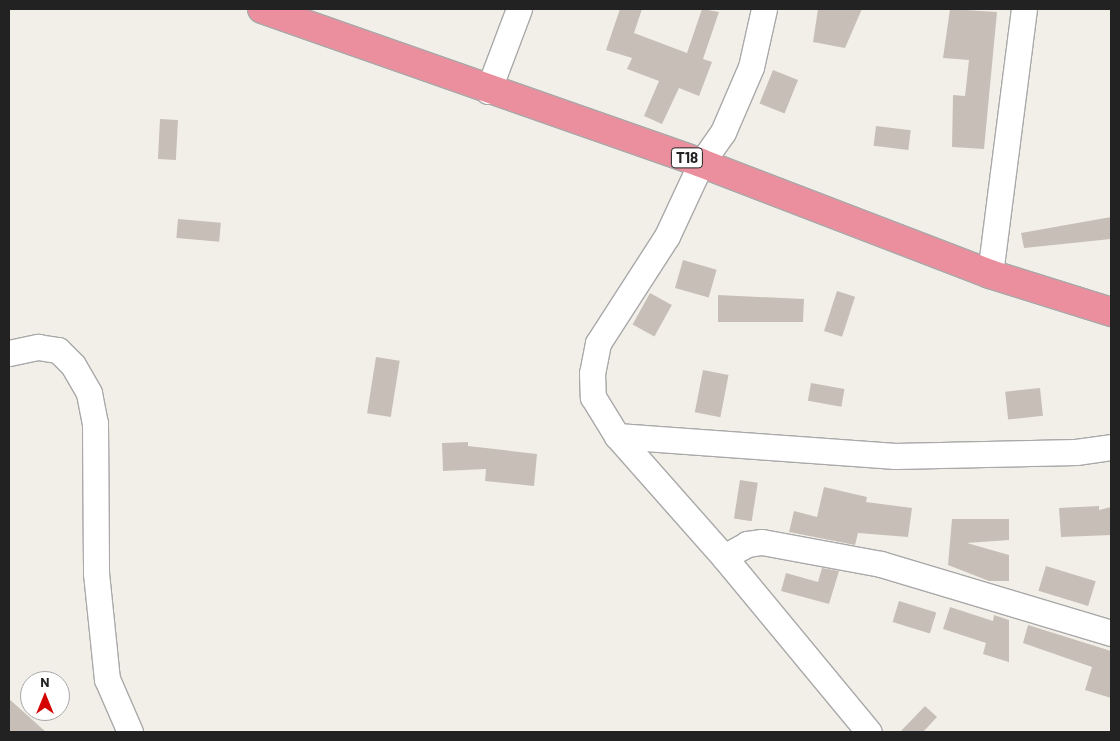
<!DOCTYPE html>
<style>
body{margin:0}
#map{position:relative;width:1120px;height:741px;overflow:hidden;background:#f2efe9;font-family:Barlow,sans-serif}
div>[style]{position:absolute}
.building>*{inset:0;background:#c7bfb7;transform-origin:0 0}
.roads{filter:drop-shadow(1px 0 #a9a9a9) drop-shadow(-1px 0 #a9a9a9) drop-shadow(0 1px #a9a9a9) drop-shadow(0 -1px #a9a9a9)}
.street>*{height:25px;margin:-12.5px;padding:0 12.5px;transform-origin:12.5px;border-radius:12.5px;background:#fff}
.highway>*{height:28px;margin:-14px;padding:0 14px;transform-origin:14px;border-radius:14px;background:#eb8f9e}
span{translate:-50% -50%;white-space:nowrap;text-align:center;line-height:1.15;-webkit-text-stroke:4px #fff;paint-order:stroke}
.shield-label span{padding:1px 4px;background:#fff;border:1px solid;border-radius:4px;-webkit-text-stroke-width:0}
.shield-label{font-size:15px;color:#222;font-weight:700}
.frame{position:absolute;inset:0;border:10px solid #222;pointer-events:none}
.north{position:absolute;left:20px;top:671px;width:50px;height:50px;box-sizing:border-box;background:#fff;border:1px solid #a7a7a7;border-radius:50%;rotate:0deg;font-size:14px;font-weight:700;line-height:20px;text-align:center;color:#222}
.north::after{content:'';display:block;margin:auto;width:18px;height:22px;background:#d40500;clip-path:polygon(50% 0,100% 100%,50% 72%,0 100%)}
</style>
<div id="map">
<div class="building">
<i style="clip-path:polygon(620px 9px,642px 9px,634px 33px,687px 53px,702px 9px,719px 12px,703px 59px,712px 62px,699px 96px,679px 88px,662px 124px,644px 116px,659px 81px,627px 69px,632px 58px,606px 50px)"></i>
<i style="clip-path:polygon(818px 9px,862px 9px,845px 48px,813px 42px)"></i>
<i style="clip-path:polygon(950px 9px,997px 12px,984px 149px,952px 147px,953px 95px,965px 96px,969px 60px,943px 58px)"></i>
<i style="left:773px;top:70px;width:27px;height:36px;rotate:22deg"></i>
<i style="left:160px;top:119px;width:18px;height:40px;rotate:3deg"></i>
<i style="left:876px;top:126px;width:35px;height:20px;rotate:7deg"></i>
<i style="clip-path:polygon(1111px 217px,1111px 239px,1024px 248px,1021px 233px)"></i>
<i style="left:178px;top:219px;width:43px;height:19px;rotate:5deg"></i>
<i style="left:683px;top:260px;width:35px;height:29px;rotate:16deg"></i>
<i style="left:837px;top:291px;width:19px;height:42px;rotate:18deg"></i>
<i style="left:650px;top:293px;width:25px;height:36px;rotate:29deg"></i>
<i style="clip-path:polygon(718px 295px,804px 299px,803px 322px,718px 322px)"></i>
<i style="left:376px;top:357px;width:24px;height:57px;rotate:9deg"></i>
<i style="left:703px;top:370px;width:26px;height:43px;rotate:11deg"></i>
<i style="left:811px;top:383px;width:34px;height:18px;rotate:10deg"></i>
<i style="left:1040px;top:388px;width:28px;height:35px;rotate:84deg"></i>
<i style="clip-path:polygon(468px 442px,468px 446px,537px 454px,534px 486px,485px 481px,486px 469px,443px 471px,442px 443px)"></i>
<i style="left:740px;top:480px;width:18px;height:39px;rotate:9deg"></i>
<i style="clip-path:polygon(824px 487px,867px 497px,866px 502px,912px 508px,908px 537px,858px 533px,855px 545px,789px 532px,794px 511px,817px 517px)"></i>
<i style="clip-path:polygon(1099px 506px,1099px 510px,1111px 507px,1111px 535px,1061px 537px,1059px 508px)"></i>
<i style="clip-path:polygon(952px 519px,1009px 519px,1009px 540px,967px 543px,1009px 555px,1009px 581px,989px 581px,948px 565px)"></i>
<i style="left:1046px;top:566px;width:52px;height:26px;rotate:17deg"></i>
<i style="clip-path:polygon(822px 568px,839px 571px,829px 604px,781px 591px,786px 573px,818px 582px)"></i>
<i style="left:899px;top:601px;width:39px;height:22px;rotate:17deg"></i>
<i style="clip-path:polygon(950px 607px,993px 621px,994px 615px,1009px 620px,1009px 662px,983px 654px,986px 643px,943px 629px)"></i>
<i style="clip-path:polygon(1028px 625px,1111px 651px,1111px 698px,1085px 690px,1092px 667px,1023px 643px)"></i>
<i style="clip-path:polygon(9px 699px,46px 732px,9px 732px)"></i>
<i style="clip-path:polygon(925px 706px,937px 717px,923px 732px,900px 732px)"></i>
</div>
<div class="roads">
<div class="street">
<i style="left:764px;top:9px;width:59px;rotate:102.6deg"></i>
<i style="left:751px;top:67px;width:71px;rotate:113.3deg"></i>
<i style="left:723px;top:132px;width:38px;rotate:125deg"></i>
<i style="left:701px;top:163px;width:81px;rotate:115deg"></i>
<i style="left:667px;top:236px;width:127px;rotate:122.8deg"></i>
<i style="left:598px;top:343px;width:31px;rotate:101deg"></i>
<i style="left:592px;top:373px;width:24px;rotate:88deg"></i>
<i style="left:593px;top:397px;width:46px;rotate:58.4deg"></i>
<i style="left:617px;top:436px;width:162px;rotate:48.5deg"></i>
<i style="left:724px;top:557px;width:227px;rotate:50.4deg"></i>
<i style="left:488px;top:91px;width:88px;rotate:-69.3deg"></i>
<i style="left:990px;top:274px;width:267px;rotate:-82.7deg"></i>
<i style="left:9px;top:353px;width:30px;rotate:-12deg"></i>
<i style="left:38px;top:347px;width:20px;rotate:9deg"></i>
<i style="left:58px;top:350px;width:21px;rotate:45deg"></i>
<i style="left:73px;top:365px;width:32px;rotate:60deg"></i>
<i style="left:89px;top:393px;width:31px;rotate:79deg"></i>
<i style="left:95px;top:423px;width:150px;rotate:89.6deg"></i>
<i style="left:96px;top:573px;width:107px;rotate:84.1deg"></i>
<i style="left:107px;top:679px;width:58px;rotate:66.5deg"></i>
<i style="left:617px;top:436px;width:279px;rotate:4.1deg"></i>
<i style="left:895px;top:456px;width:181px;rotate:-1.3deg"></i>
<i style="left:1076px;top:452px;width:35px;rotate:-8deg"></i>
<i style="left:724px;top:557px;width:26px;rotate:-29deg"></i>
<i style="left:747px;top:544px;width:15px;rotate:-8deg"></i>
<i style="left:762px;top:542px;width:121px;rotate:10.5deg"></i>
<i style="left:881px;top:564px;width:240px;rotate:16.7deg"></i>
</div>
<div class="highway">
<i style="left:262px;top:9px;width:465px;rotate:19.3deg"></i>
<i style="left:701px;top:163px;width:310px;rotate:21deg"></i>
<i style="left:990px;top:274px;width:127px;rotate:17.4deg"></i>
</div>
</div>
<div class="shield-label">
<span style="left:687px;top:158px">T18</span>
</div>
<div class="frame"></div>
<div class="north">N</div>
</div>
